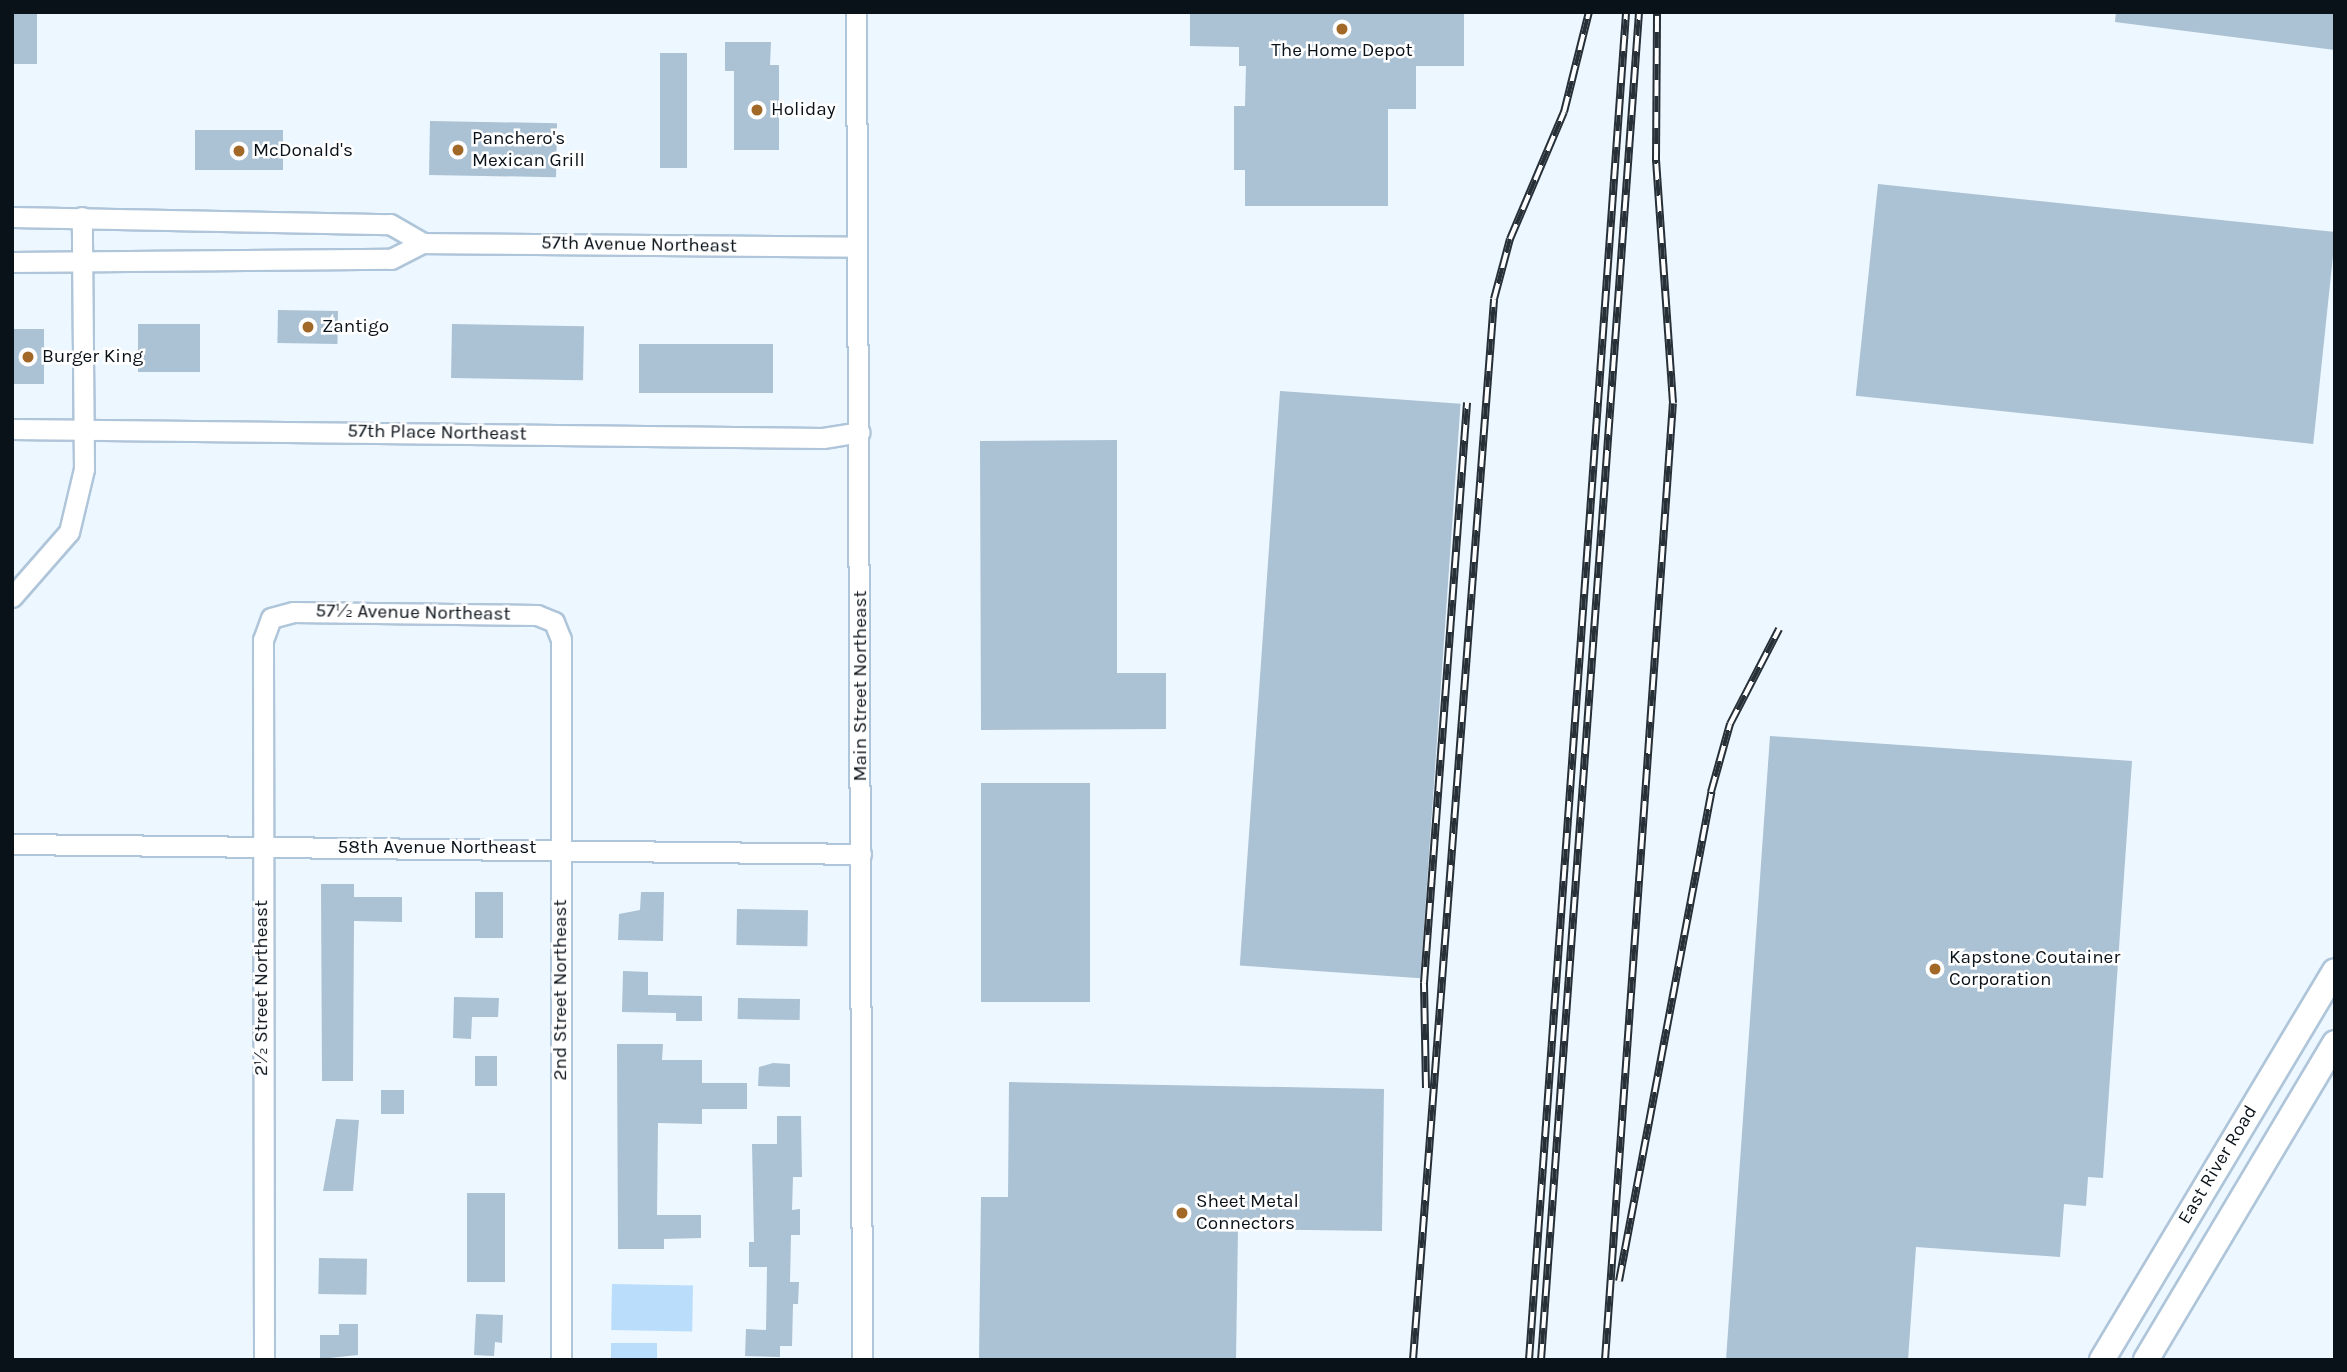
<!DOCTYPE html>
<meta charset="utf-8">
<style>
body{margin:0}
#map{position:relative;width:2347px;height:1372px;overflow:hidden;background:#edf7ff;font-family:Karla,sans-serif}
div>[style]{position:absolute}
.green>*{inset:0;background:#baddfb;transform-origin:0 0}
.building>*{inset:0;background:#abc1d4;transform-origin:0 0}
.roads{filter:drop-shadow(2px 0 #afc5d9) drop-shadow(-2px 0 #afc5d9) drop-shadow(0 2px #afc5d9) drop-shadow(0 -2px #afc5d9)}
.minor>*{height:19px;margin:-9.5px;padding:0 9.5px;transform-origin:9.5px;border-radius:9.5px;background:#fff}
.major>*{height:24px;margin:-12px;padding:0 12px;transform-origin:12px;border-radius:12px;background:#fff}
.rail>*{height:8px;margin-top:-4px;transform-origin:0;background:repeating-linear-gradient(90deg,#fff 0 16px,#272f37 0 32px);box-sizing:border-box;border-block:2px solid #272f37}
.dots>*{width:19px;height:19px;translate:-50% -50%;box-sizing:border-box;border:4px solid #fff;border-radius:50%}
span{translate:-50% -50%;white-space:nowrap;text-align:center;line-height:1.15;-webkit-text-stroke:5px #fff;paint-order:stroke}
.poi-label{font-size:19px;color:#0a1219}
.left{translate:0 -50%;text-align:left}
.street-label{font-size:19px;color:#0a1219}
.frame{position:absolute;inset:0;border:14px solid #0a1219;pointer-events:none}
</style>
<div id="map">
<div class="green">
<i style="left:612px;top:1284px;width:81px;height:46px;rotate:1deg"></i>
<i style="left:611px;top:1343px;width:46px;height:17px"></i>
</div>
<div class="building">
<i style="left:12px;top:12px;width:25px;height:52px"></i>
<i style="clip-path:polygon(1190px 12px,1464px 12px,1464px 66px,1416px 66px,1416px 109px,1388px 109px,1388px 206px,1245px 206px,1245px 170px,1234px 170px,1234px 106px,1245px 106px,1246px 66px,1239px 66px,1239px 47px,1190px 46px)"></i>
<i style="clip-path:polygon(2116px 12px,2335px 12px,2335px 50px,2115px 22px)"></i>
<i style="clip-path:polygon(725px 42px,771px 42px,770px 65px,779px 65px,779px 150px,734px 150px,734px 71px,725px 71px)"></i>
<i style="left:660px;top:53px;width:27px;height:115px"></i>
<i style="left:430px;top:121px;width:127px;height:54px;rotate:1deg"></i>
<i style="left:283px;top:130px;width:40px;height:88px;rotate:90deg"></i>
<i style="left:1878px;top:184px;width:460px;height:213px;rotate:6deg"></i>
<i style="left:278px;top:310px;width:60px;height:33px;rotate:1deg"></i>
<i style="left:138px;top:324px;width:62px;height:48px"></i>
<i style="left:452px;top:324px;width:132px;height:54px;rotate:1deg"></i>
<i style="left:12px;top:329px;width:32px;height:55px"></i>
<i style="left:639px;top:344px;width:134px;height:49px"></i>
<i style="left:1280px;top:391px;width:181px;height:576px;rotate:4deg"></i>
<i style="clip-path:polygon(1117px 440px,1117px 673px,1166px 673px,1166px 729px,981px 730px,980px 441px)"></i>
<i style="clip-path:polygon(1770px 736px,2132px 761px,2103px 1178px,2088px 1177px,2086px 1206px,2064px 1204px,2060px 1257px,1916px 1247px,1908px 1360px,1726px 1360px)"></i>
<i style="left:981px;top:783px;width:109px;height:219px"></i>
<i style="clip-path:polygon(321px 884px,354px 884px,354px 897px,402px 897px,402px 922px,354px 921px,353px 1081px,322px 1081px)"></i>
<i style="left:475px;top:892px;width:28px;height:46px"></i>
<i style="clip-path:polygon(641px 892px,664px 892px,663px 941px,618px 940px,619px 914px,640px 910px)"></i>
<i style="left:737px;top:909px;width:71px;height:36px;rotate:1deg"></i>
<i style="clip-path:polygon(623px 971px,648px 972px,648px 995px,702px 996px,702px 1021px,676px 1021px,676px 1013px,622px 1012px)"></i>
<i style="clip-path:polygon(454px 997px,499px 998px,498px 1017px,472px 1017px,471px 1039px,453px 1038px)"></i>
<i style="left:738px;top:998px;width:62px;height:21px;rotate:1deg"></i>
<i style="clip-path:polygon(617px 1044px,663px 1044px,662px 1060px,702px 1060px,702px 1083px,747px 1083px,747px 1109px,702px 1109px,702px 1124px,658px 1123px,657px 1215px,701px 1215px,701px 1238px,664px 1239px,664px 1249px,618px 1249px)"></i>
<i style="left:475px;top:1056px;width:22px;height:30px"></i>
<i style="clip-path:polygon(773px 1063px,790px 1064px,790px 1087px,758px 1086px,759px 1067px)"></i>
<i style="clip-path:polygon(1009px 1082px,1384px 1089px,1382px 1231px,1238px 1229px,1236px 1360px,979px 1360px,981px 1197px,1008px 1197px)"></i>
<i style="left:381px;top:1090px;width:23px;height:24px"></i>
<i style="clip-path:polygon(777px 1116px,801px 1116px,802px 1177px,793px 1177px,792px 1210px,800px 1209px,800px 1235px,791px 1235px,790px 1282px,799px 1282px,798px 1304px,793px 1304px,792px 1346px,780px 1346px,780px 1357px,745px 1356px,746px 1329px,766px 1330px,767px 1267px,749px 1267px,749px 1242px,754px 1242px,752px 1144px,777px 1144px)"></i>
<i style="clip-path:polygon(336px 1119px,359px 1120px,353px 1191px,323px 1191px)"></i>
<i style="left:467px;top:1193px;width:38px;height:89px"></i>
<i style="left:319px;top:1258px;width:48px;height:36px;rotate:1deg"></i>
<i style="clip-path:polygon(476px 1314px,503px 1315px,502px 1343px,495px 1342px,494px 1356px,474px 1355px)"></i>
<i style="clip-path:polygon(339px 1324px,358px 1324px,358px 1355px,320px 1359px,320px 1335px,339px 1335px)"></i>
</div>
<div class="roads">
<div class="minor">
<i style="left:856px;top:12px;width:1348px;rotate:89.74deg"></i>
<i style="left:12px;top:217px;width:378px;rotate:1.1deg"></i>
<i style="left:390px;top:224px;width:38px;rotate:30deg"></i>
<i style="left:12px;top:262px;width:379px;rotate:-0.5deg"></i>
<i style="left:391px;top:259px;width:36px;rotate:-27deg"></i>
<i style="left:423px;top:243px;width:433px;rotate:0.5deg"></i>
<i style="left:12px;top:429px;width:811px;rotate:0.64deg"></i>
<i style="left:823px;top:438px;width:37px;rotate:-9deg"></i>
<i style="left:12px;top:597px;width:86px;rotate:-48.8deg"></i>
<i style="left:69px;top:532px;width:65px;rotate:-76.6deg"></i>
<i style="left:84px;top:469px;width:252px;rotate:-90.5deg"></i>
<i style="left:12px;top:844px;width:849px;rotate:0.67deg"></i>
<i style="left:264px;top:1360px;width:720px;rotate:-90.08deg"></i>
<i style="left:263px;top:640px;width:23px;rotate:-70deg"></i>
<i style="left:271px;top:618px;width:23px;rotate:-15deg"></i>
<i style="left:293px;top:612px;width:244px;rotate:0.7deg"></i>
<i style="left:537px;top:615px;width:18px;rotate:22deg"></i>
<i style="left:554px;top:622px;width:18px;rotate:68deg"></i>
<i style="left:561px;top:639px;width:721px;rotate:90deg"></i>
</div>
<div class="major">
<i style="left:2102px;top:1360px;width:453px;rotate:-59.1deg"></i>
<i style="left:2146px;top:1360px;width:369px;rotate:-59.2deg"></i>
</div>
</div>
<div class="rail">
<i style="left:1426px;top:1088px;width:105px;rotate:-91.1deg"></i>
<i style="left:1424px;top:983px;width:582px;rotate:-85.76deg"></i>
<i style="left:1619px;top:1281px;width:498px;rotate:-79.3deg"></i>
<i style="left:1711px;top:792px;width:71px;rotate:-74.4deg"></i>
<i style="left:1730px;top:724px;width:107px;rotate:-62.7deg"></i>
<i style="left:1413px;top:1360px;width:1064px;rotate:-85.63deg"></i>
<i style="left:1494px;top:299px;width:62px;rotate:-75.1deg"></i>
<i style="left:1510px;top:239px;width:138px;rotate:-67deg"></i>
<i style="left:1564px;top:112px;width:103px;rotate:-76deg"></i>
<i style="left:1529px;top:1360px;width:1351px;rotate:-85.88deg"></i>
<i style="left:1541px;top:1360px;width:1352px;rotate:-85.84deg"></i>
<i style="left:1605px;top:1360px;width:959px;rotate:-85.94deg"></i>
<i style="left:1673px;top:403px;width:244px;rotate:-94deg"></i>
<i style="left:1656px;top:160px;width:148px;rotate:-89.6deg"></i>
</div>
<div class="dots">
<i style="left:1342px;top:29px;background:#a26828"></i>
<i style="left:757px;top:110px;background:#a26828"></i>
<i style="left:458px;top:150px;background:#a26828"></i>
<i style="left:239px;top:151px;background:#a26828"></i>
<i style="left:308px;top:327px;background:#a26828"></i>
<i style="left:28px;top:357px;background:#a26828"></i>
<i style="left:1935px;top:969px;background:#a26828"></i>
<i style="left:1182px;top:1213px;background:#a26828"></i>
</div>
<div class="poi-label">
<span style="left:1342px;top:51px">The Home Depot</span>
<span class="left" style="left:771px;top:110px">Holiday</span>
<span class="left" style="left:472px;top:150px">Panchero's<br>Mexican Grill</span>
<span class="left" style="left:253px;top:151px">McDonald's</span>
<span class="left" style="left:322px;top:327px">Zantigo</span>
<span class="left" style="left:42px;top:357px">Burger King</span>
<span class="left" style="left:1949px;top:969px">Kapstone Coutainer<br>Corporation</span>
<span class="left" style="left:1196px;top:1213px">Sheet Metal<br>Connectors</span>
</div>
<div class="street-label">
<span style="left:639px;top:245px;rotate:1deg">57th Avenue Northeast</span>
<span style="left:437px;top:433px;rotate:1deg">57th Place Northeast</span>
<span style="left:413px;top:613px;rotate:1deg">57½ Avenue Northeast</span>
<span style="left:861px;top:686px;rotate:-90deg">Main Street Northeast</span>
<span style="left:437px;top:848px">58th Avenue Northeast</span>
<span style="left:262px;top:988px;rotate:-90deg">2½ Street Northeast</span>
<span style="left:561px;top:990px;rotate:-90deg">2nd Street Northeast</span>
<span style="left:2218px;top:1165px;rotate:-59deg">East River Road</span>
</div>
<div class="frame"></div>
</div>
